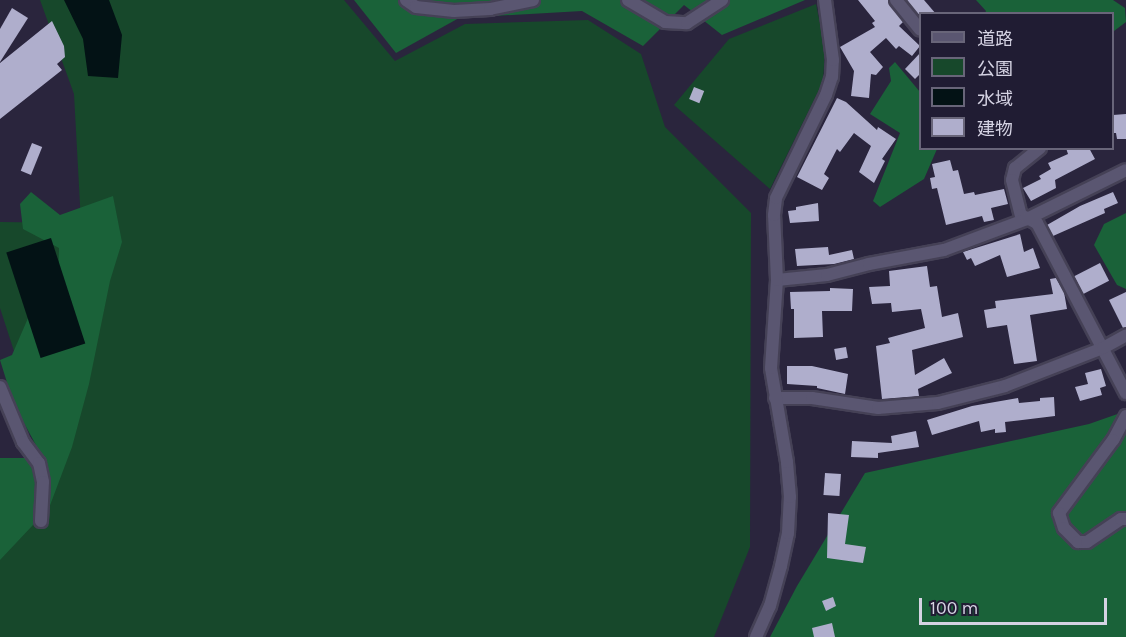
<!DOCTYPE html>
<meta charset="utf-8">
<style>
body{margin:0}
#map{position:relative;width:1126px;height:637px;overflow:hidden;background:#2a253d;font-family:Karla,"Noto Sans JP",sans-serif}
div>[style]{position:absolute}
.green>*{inset:0;background:#17482b}
.forest>*{inset:0;background:#1a6239}
.water>*{inset:0;background:#031215;transform-origin:0 0}
.building>*{inset:0;background:#afaecc;transform-origin:0 0}
.roads{filter:drop-shadow(2px 0 #454156) drop-shadow(-2px 0 #454156) drop-shadow(0 2px #454156) drop-shadow(0 -2px #454156)}
.street>*{height:12px;margin:-6px;padding:0 6px;transform-origin:6px;border-radius:6px;background:#5a5671}
span{translate:-50% -50%;white-space:nowrap;text-align:center;line-height:1.15;-webkit-text-stroke:6px #201c33;paint-order:stroke}
.legend{position:absolute;left:919px;top:12px;width:195px;height:138px;box-sizing:border-box;background:#201c33;border:2px solid #686579;margin:0;padding:8px 10px;list-style:none;font-size:18px;color:#d5d3e3}
.legend li{display:flex;align-items:center;gap:12px;height:30px}
.legend b{width:30px;border:2px solid #686579}
.scale{position:absolute;left:919px;top:598px;width:188px;height:27px;box-sizing:border-box;border:3px solid #d5d3e3;border-top:0;padding-left:8px;font-size:18px;line-height:21px;white-space:nowrap;color:#d5d3e3;-webkit-text-stroke:4px #201c33;paint-order:stroke}
</style>
<div id="map">
<div class="green">
<i style="clip-path:polygon(40px 0,344px 0,395px 61px,465px 24px,588px 20px,641px 54px,665px 127px,751px 213px,750px 547px,714px 637px,0 637px,0 549px,29px 509px,35px 416px,0 308px,0 222px,81px 223px,74px 94px)"></i>
<i style="clip-path:polygon(816px 4px,825px 48px,823px 82px,770px 189px,674px 105px,729px 39px)"></i>
</div>
<div class="forest">
<i style="clip-path:polygon(354px 0,805px 0,722px 35px,684px 5px,643px 46px,582px 11px,459px 18px,396px 53px)"></i>
<i style="clip-path:polygon(976px 0,1113px 0,1125px 8px,1126px 22px,1114px 31px,1112px 14px,985px 13px,986px 11px)"></i>
<i style="clip-path:polygon(895px 62px,920px 92px,920px 148px,937px 149px,924px 179px,880px 207px,873px 201px,900px 133px,870px 114px,891px 81px,889px 68px)"></i>
<i style="clip-path:polygon(31px 192px,60px 215px,113px 196px,122px 242px,110px 281px,89px 384px,72px 447px,49px 508px,0 560px,0 458px,25px 458px,36px 445px,14px 405px,0 360px,12px 355px,35px 302px,58px 284px,59px 248px,23px 229px,20px 204px)"></i>
<i style="clip-path:polygon(1126px 213px,1126px 289px,1117px 285px,1094px 245px,1104px 224px)"></i>
<i style="clip-path:polygon(1126px 411px,1126px 637px,770px 637px,797px 586px,865px 473px,1089px 424px)"></i>
</div>
<div class="water">
<i style="clip-path:polygon(64px 0,109px 0,122px 35px,118px 78px,88px 76px,83px 39px)"></i>
<i style="left:51px;top:238px;width:111px;height:47px;rotate:72deg"></i>
</div>
<div class="building">
<i style="clip-path:polygon(858px 0,888px 0,903px 22px,899px 26px,920px 46px,912px 56px,899px 46px,896px 49px,886px 38px,870px 52px,883px 67px,876px 75px,871px 74px,869px 98px,851px 96px,854px 71px,840px 47px,875px 27px,872px 23px,875px 21px)"></i>
<i style="clip-path:polygon(907px 0,924px 0,936px 14px,917px 14px)"></i>
<i style="clip-path:polygon(12px 8px,28px 18px,0 62px,0 29px)"></i>
<i style="clip-path:polygon(52px 21px,64px 46px,65px 57px,57px 64px,62px 70px,0 119px,0 63px)"></i>
<i style="clip-path:polygon(921px 52px,921px 73px,915px 79px,905px 69px)"></i>
<i style="left:694px;top:87px;width:11px;height:13px;rotate:22deg"></i>
<i style="clip-path:polygon(837px 98px,846px 102px,877px 130px,878px 127px,896px 139px,882px 159px,885px 161px,874px 183px,859px 172px,871px 146px,854px 133px,840px 152px,837px 149px,824px 174px,829px 178px,822px 190px,797px 177px)"></i>
<i style="clip-path:polygon(1126px 114px,1126px 139px,1117px 139px,1116px 133px,1113px 133px,1113px 115px)"></i>
<i style="left:32px;top:143px;width:11px;height:30px;rotate:22deg"></i>
<i style="clip-path:polygon(1066px 148px,1089px 148px,1095px 159px,1055px 180px,1056px 188px,1031px 201px,1023px 188px,1041px 179px,1039px 176px,1051px 169px,1048px 163px,1068px 154px)"></i>
<i style="clip-path:polygon(950px 160px,953px 171px,958px 170px,964px 194px,974px 192px,975px 195px,1004px 189px,1008px 204px,991px 208px,994px 220px,984px 222px,982px 216px,946px 225px,937px 188px,932px 189px,930px 178px,935px 177px,932px 164px)"></i>
<i style="clip-path:polygon(1113px 192px,1118px 203px,1104px 209px,1105px 213px,1053px 236px,1047px 225px,1080px 206px)"></i>
<i style="clip-path:polygon(818px 203px,819px 221px,790px 223px,788px 211px,796px 210px,796px 207px)"></i>
<i style="clip-path:polygon(1020px 234px,1024px 252px,1033px 248px,1040px 268px,1007px 277px,1000px 255px,975px 266px,971px 258px,967px 260px,963px 252px)"></i>
<i style="clip-path:polygon(828px 247px,829px 255px,852px 250px,854px 259px,834px 264px,797px 266px,795px 249px)"></i>
<i style="left:1100px;top:263px;width:20px;height:29px;rotate:63deg"></i>
<i style="clip-path:polygon(927px 266px,930px 287px,937px 286px,942px 317px,958px 313px,963px 337px,912px 350px,915px 375px,944px 358px,952px 373px,918px 389px,919px 396px,882px 399px,876px 346px,890px 343px,888px 338px,925px 328px,921px 309px,892px 312px,891px 303px,872px 304px,869px 287px,890px 286px,889px 271px)"></i>
<i style="clip-path:polygon(1056px 278px,1064px 292px,1067px 309px,1030px 315px,1037px 361px,1014px 364px,1007px 325px,987px 328px,984px 310px,996px 308px,995px 301px,1053px 294px,1050px 279px)"></i>
<i style="clip-path:polygon(830px 288px,853px 289px,852px 311px,822px 311px,823px 337px,794px 338px,794px 309px,791px 309px,790px 292px,830px 291px)"></i>
<i style="clip-path:polygon(1126px 292px,1126px 327px,1123px 328px,1109px 300px)"></i>
<i style="left:846px;top:347px;width:11px;height:12px;rotate:80deg"></i>
<i style="clip-path:polygon(787px 366px,812px 366px,848px 374px,845px 394px,817px 388px,817px 386px,787px 384px)"></i>
<i style="clip-path:polygon(1101px 369px,1106px 386px,1100px 388px,1102px 395px,1080px 401px,1075px 387px,1088px 384px,1085px 373px)"></i>
<i style="clip-path:polygon(1054px 397px,1055px 416px,1005px 422px,1006px 432px,995px 433px,995px 429px,981px 432px,979px 421px,932px 435px,927px 420px,972px 406px,1018px 398px,1019px 403px,1040px 401px,1040px 398px)"></i>
<i style="clip-path:polygon(916px 431px,919px 447px,878px 453px,878px 458px,851px 457px,852px 441px,892px 443px,891px 436px)"></i>
<i style="left:825px;top:473px;width:16px;height:22px;rotate:4deg"></i>
<i style="clip-path:polygon(828px 513px,849px 515px,845px 544px,866px 547px,863px 563px,827px 558px)"></i>
<i style="clip-path:polygon(833px 597px,836px 606px,826px 611px,822px 601px)"></i>
<i style="clip-path:polygon(832px 623px,835px 637px,814px 637px,812px 628px)"></i>
</div>
<div class="roads">
<div class="street">
<i style="left:406px;top:0;width:12px;rotate:35deg"></i>
<i style="left:416px;top:7px;width:38px;rotate:6deg"></i>
<i style="left:454px;top:11px;width:36px;rotate:-3deg"></i>
<i style="left:490px;top:9px;width:44px;rotate:-11.8deg"></i>
<i style="left:628px;top:0;width:43px;rotate:30.7deg"></i>
<i style="left:665px;top:22px;width:22px;rotate:3deg"></i>
<i style="left:687px;top:23px;width:42px;rotate:-33.3deg"></i>
<i style="left:896px;top:0;width:38px;rotate:51deg"></i>
<i style="left:1040px;top:148px;width:32px;rotate:141deg"></i>
<i style="left:1015px;top:168px;width:12px;rotate:104deg"></i>
<i style="left:1012px;top:180px;width:36px;rotate:76deg"></i>
<i style="left:1021px;top:215px;width:18px;rotate:27deg"></i>
<i style="left:1037px;top:223px;width:192px;rotate:62.4deg"></i>
<i style="left:777px;top:280px;width:50px;rotate:-5.7deg"></i>
<i style="left:827px;top:275px;width:43px;rotate:-14.7deg"></i>
<i style="left:869px;top:264px;width:76px;rotate:-10.6deg"></i>
<i style="left:944px;top:250px;width:89px;rotate:-20.5deg"></i>
<i style="left:1027px;top:219px;width:110px;rotate:-26.3deg"></i>
<i style="left:0;top:387px;width:60px;rotate:67.3deg"></i>
<i style="left:23px;top:442px;width:26px;rotate:53deg"></i>
<i style="left:39px;top:463px;width:19px;rotate:78deg"></i>
<i style="left:43px;top:482px;width:39px;rotate:93deg"></i>
<i style="left:775px;top:398px;width:37px"></i>
<i style="left:812px;top:398px;width:67px;rotate:8.6deg"></i>
<i style="left:878px;top:408px;width:60px;rotate:-4.8deg"></i>
<i style="left:938px;top:403px;width:69px;rotate:-14.2deg"></i>
<i style="left:1005px;top:386px;width:105px;rotate:-21.2deg"></i>
<i style="left:1103px;top:348px;width:26px;rotate:-29deg"></i>
<i style="left:1126px;top:416px;width:27px;rotate:118deg"></i>
<i style="left:1113px;top:440px;width:91px;rotate:126.5deg"></i>
<i style="left:1059px;top:513px;width:16px;rotate:72deg"></i>
<i style="left:1064px;top:528px;width:20px;rotate:45deg"></i>
<i style="left:1078px;top:542px;width:9px"></i>
<i style="left:1087px;top:542px;width:41px;rotate:-34.1deg"></i>
<i style="left:1121px;top:519px;width:5px"></i>
<i style="left:756px;top:637px;width:34px;rotate:-66deg"></i>
<i style="left:770px;top:606px;width:41px;rotate:-74.6deg"></i>
<i style="left:781px;top:566px;width:34px;rotate:-78deg"></i>
<i style="left:788px;top:533px;width:36px;rotate:-87deg"></i>
<i style="left:790px;top:497px;width:35px;rotate:-95deg"></i>
<i style="left:787px;top:462px;width:95px;rotate:-99.7deg"></i>
<i style="left:771px;top:368px;width:88px;rotate:-86.1deg"></i>
<i style="left:777px;top:280px;width:65px;rotate:-92.6deg"></i>
<i style="left:774px;top:215px;width:17px;rotate:-83deg"></i>
<i style="left:776px;top:198px;width:114px;rotate:-64.1deg"></i>
<i style="left:826px;top:95px;width:19px;rotate:-72deg"></i>
<i style="left:832px;top:77px;width:17px;rotate:-87deg"></i>
<i style="left:833px;top:60px;width:61px;rotate:-97.6deg"></i>
</div>
</div>
<ul class="legend">
<li><b style="height:8px;background:#5a5671"></b>道路</li>
<li><b style="height:16px;background:#17482b"></b>公園</li>
<li><b style="height:16px;background:#031215"></b>水域</li>
<li><b style="height:16px;background:#afaecc"></b>建物</li>
</ul>
<div class="scale">100 m</div>
</div>
